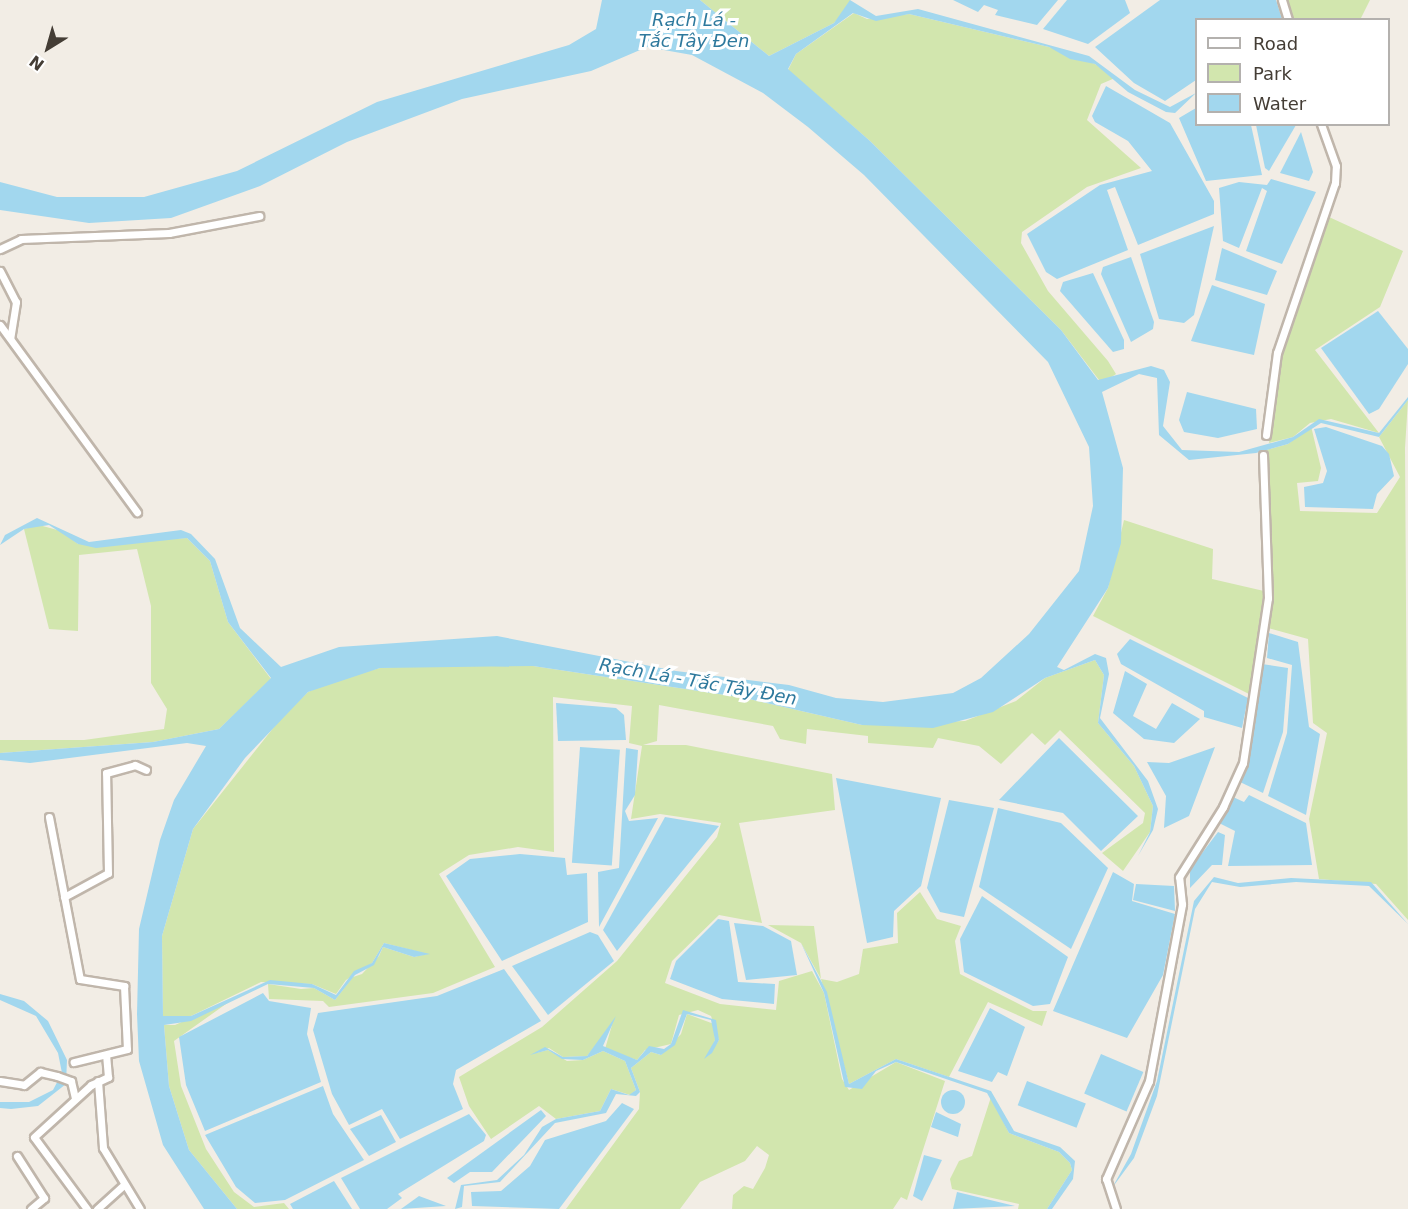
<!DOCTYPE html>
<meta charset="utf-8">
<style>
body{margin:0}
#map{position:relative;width:1408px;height:1209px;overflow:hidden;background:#f2ede5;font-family:"DejaVu Sans",sans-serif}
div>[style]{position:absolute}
.green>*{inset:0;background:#d2e6ae}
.water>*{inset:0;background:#a2d7ee;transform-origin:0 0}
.round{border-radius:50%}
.roads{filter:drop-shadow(2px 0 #c0b6ab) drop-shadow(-2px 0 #c0b6ab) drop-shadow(0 2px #c0b6ab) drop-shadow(0 -2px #c0b6ab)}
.minor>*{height:7px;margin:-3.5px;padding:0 3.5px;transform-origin:3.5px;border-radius:3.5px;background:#fff}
span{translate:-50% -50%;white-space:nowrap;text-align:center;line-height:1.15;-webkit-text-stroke:6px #fff;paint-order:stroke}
.water-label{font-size:18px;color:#2e799d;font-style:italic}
.legend{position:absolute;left:1195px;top:18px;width:195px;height:108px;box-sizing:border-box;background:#fff;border:2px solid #b4b1ae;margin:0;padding:8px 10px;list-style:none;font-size:18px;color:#443d35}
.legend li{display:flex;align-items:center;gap:12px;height:30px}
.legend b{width:30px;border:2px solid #b4b1ae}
.north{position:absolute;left:18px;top:18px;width:60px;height:60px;-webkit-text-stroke:4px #fff;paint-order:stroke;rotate:217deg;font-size:16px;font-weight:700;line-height:24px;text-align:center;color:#443d35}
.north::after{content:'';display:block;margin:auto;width:21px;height:27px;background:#443d35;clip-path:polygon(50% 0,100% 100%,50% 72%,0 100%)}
</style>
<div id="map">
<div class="green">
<i style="clip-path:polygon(700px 0,850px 0,850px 5px,834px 23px,769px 56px)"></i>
<i style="clip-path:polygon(1286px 0,1370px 0,1360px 20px,1293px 19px)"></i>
<i style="clip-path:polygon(854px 13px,867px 19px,909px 14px,1049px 47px,1095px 64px,1115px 78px,1101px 84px,1087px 120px,1141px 168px,1087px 187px,1022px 232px,1021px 243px,1048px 291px,1108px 361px,1116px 374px,1107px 380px,1099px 380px,1061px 330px,870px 141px,788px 70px,796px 54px)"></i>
<i style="clip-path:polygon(1329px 217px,1403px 251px,1380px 307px,1315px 350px,1379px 433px,1331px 419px,1310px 423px,1293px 437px,1269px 443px,1280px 355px)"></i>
<i style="clip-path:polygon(1408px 400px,1405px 448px,1408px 920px,1376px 884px,1319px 879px,1309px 819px,1327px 733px,1313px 723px,1308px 639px,1268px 628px,1272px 598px,1266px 450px,1288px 444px,1311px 426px,1321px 468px,1318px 481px,1297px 483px,1300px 511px,1377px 513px,1400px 477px,1379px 437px)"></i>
<i style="clip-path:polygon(1124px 520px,1213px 549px,1212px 579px,1264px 591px,1249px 694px,1093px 616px,1108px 588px)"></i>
<i style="clip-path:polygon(39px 525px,61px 531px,78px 544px,187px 538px,210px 561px,228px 622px,271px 679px,219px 729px,153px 742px,0 753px,0 740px,84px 740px,164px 729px,167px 709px,151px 683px,151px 606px,137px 549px,79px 555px,78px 631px,49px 629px,24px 529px)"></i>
<i style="clip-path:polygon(1095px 660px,1104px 675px,1098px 723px,1134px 766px,1153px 806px,1150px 832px,1123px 871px,1102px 853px,1143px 823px,1145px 813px,1060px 730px,1045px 745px,1032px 733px,1001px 764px,979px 746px,938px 738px,933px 748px,868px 743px,868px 736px,807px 729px,806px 744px,780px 739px,773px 726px,659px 705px,657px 741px,643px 745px,686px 745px,832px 774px,835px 810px,739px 823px,762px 923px,719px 915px,672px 961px,665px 983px,720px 1004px,776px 1010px,779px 981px,812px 971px,824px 993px,842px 1079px,849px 1090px,896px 1062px,945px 1081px,907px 1200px,901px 1197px,893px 1209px,732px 1209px,733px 1195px,744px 1186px,753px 1189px,765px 1168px,769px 1155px,757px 1146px,745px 1161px,700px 1182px,680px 1209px,566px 1209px,639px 1109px,640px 1092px,631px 1068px,651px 1052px,661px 1055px,681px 1034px,687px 1014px,714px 1024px,715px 1040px,708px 1056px,719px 1040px,711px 1016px,698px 1010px,679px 1015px,671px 1044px,645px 1050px,637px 1060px,605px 1049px,612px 1025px,587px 1056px,563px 1057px,549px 1048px,536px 1053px,548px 1050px,567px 1061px,583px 1060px,603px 1051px,625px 1061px,636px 1090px,630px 1095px,611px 1089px,600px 1111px,556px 1119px,539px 1106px,491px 1139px,469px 1106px,459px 1077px,542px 1027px,617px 961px,717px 837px,721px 823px,660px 814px,631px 819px,642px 746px,629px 743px,632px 706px,553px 697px,554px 852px,518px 847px,469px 855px,439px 874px,495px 967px,433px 993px,329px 1007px,323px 1001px,269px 999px,268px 984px,301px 989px,314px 988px,335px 1000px,353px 977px,362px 974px,379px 956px,383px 947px,414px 957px,427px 954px,384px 943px,372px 963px,346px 980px,336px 994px,312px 984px,261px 982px,191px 1016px,163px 1016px,162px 936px,193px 829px,282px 717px,308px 692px,336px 680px,380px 668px,432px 664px,533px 666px,745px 698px,862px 725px,965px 721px,1016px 701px,1045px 678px)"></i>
<i style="clip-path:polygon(920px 892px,937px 919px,961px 926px,955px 941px,960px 974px,1033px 1011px,1047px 1011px,1042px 1026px,988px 1002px,949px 1077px,896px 1059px,849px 1084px,821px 979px,801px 943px,768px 925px,814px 926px,821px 979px,837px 982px,859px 974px,863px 949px,898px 943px,897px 913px)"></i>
<i style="clip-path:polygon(233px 999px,174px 1041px,181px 1086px,206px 1149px,234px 1192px,254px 1207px,284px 1203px,289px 1209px,237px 1209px,189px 1150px,169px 1086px,164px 1025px,175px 1025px)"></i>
<i style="clip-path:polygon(991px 1097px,1009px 1133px,1059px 1152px,1070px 1163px,1072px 1170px,1047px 1209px,1018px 1209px,1019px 1204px,952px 1189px,950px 1179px,959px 1161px,972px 1156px)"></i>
</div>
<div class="water">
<i style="clip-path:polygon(602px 0,700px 0,769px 56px,834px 23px,850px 0,876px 16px,918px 9px,1089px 56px,1135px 90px,1170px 107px,1196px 93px,1175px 113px,1166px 112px,1128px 92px,1095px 64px,1070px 59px,1049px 47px,909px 14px,876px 21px,853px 13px,796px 54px,788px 69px,870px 141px,1061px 330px,1098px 380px,1151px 366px,1164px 370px,1170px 382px,1163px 426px,1182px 450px,1239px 452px,1293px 437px,1319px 419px,1379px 433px,1408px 397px,1408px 400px,1379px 437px,1321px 423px,1288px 444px,1256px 453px,1189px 460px,1159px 435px,1157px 378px,1139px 374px,1102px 392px,1123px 468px,1121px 543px,1108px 588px,1057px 667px,1064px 670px,1095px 654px,1106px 658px,1109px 674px,1100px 718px,1148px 781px,1158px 809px,1153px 830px,1138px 856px,1150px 832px,1153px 806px,1134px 766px,1098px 723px,1104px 675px,1095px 660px,1045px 678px,993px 712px,933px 728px,862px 725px,745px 698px,533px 666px,380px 668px,308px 692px,245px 758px,193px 829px,162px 936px,163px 1016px,191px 1016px,270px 980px,312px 984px,336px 995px,354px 971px,372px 963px,384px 943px,430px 954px,414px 957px,383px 947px,374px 965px,355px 975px,335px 1000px,314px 988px,268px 984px,191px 1021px,164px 1025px,169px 1086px,189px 1150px,237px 1209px,204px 1209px,163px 1145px,139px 1061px,137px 1014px,139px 929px,160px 840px,174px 800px,206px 746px,187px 743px,30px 763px,0 760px,0 753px,153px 742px,219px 729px,271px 678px,228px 622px,210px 561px,187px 538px,96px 548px,78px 544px,49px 525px,24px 529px,0 545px,5px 535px,37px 518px,89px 542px,181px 530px,191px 534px,215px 559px,240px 628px,281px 667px,339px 647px,497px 636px,676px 671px,789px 685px,836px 698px,883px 702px,953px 693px,981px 678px,1029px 634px,1079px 571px,1093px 506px,1089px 447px,1048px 362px,864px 175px,808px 127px,763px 93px,692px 55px,647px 47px,591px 71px,462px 99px,347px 142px,260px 186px,171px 218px,89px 223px,0 210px,0 182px,57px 197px,144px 197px,237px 171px,377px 102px,569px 45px,596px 29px)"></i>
<i style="clip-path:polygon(953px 0,1058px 0,1037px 25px,995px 15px,998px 10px,984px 5px,978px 12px)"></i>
<i style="clip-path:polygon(1067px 0,1125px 0,1130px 13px,1088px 44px,1043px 29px)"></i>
<i style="clip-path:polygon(1160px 0,1276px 0,1282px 19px,1196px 20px,1196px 80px,1165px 101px,1134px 83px,1095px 47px)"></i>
<i style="clip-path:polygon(1106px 86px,1170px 123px,1214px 201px,1214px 214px,1138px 245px,1115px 187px,1107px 190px,1128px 250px,1057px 279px,1046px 272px,1027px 234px,1100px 185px,1152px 171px,1128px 141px,1095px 122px,1092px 116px)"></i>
<i style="clip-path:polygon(1196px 108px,1196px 124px,1251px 125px,1262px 175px,1206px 181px,1179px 118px)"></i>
<i style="clip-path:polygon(1256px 125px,1296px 125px,1269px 171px,1265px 168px)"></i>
<i style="clip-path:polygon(1301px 132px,1313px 172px,1309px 181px,1280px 173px)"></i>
<i style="clip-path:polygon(1271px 179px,1316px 192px,1282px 264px,1246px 251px,1267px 191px,1262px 188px,1239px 248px,1223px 241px,1219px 188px,1239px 182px,1267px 185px)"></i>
<i style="clip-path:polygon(1214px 226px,1194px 315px,1184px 323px,1159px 319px,1140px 254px)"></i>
<i style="clip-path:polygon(1222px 248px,1277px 271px,1267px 295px,1215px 280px)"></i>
<i style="clip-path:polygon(1131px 257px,1154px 322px,1153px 329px,1131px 342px,1101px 274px,1103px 267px)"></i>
<i style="clip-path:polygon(1093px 273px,1124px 340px,1124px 349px,1113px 352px,1060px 291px,1063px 282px)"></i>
<i style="clip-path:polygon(1212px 285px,1265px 304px,1254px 355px,1191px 341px)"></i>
<i style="clip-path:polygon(1378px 311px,1408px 349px,1408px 364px,1379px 409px,1369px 414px,1321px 348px)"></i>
<i style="clip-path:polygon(1187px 392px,1256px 409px,1257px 429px,1218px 438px,1184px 432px,1179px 420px)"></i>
<i style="clip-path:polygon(1326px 427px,1382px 446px,1389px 454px,1394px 476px,1377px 494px,1373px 509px,1305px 507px,1304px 487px,1323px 483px,1327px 471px,1314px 429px)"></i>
<i style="clip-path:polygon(1269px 633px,1298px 642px,1309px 727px,1320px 734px,1306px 815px,1268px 796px,1287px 733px,1292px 665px,1267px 658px)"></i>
<i style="clip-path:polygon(1130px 639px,1248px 698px,1242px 728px,1204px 717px,1204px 711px,1121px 664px,1117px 654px)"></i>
<i style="clip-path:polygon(1262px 664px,1288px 668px,1283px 732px,1263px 793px,1240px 782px)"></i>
<i style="clip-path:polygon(1125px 671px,1147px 684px,1133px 716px,1156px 729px,1172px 703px,1200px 719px,1174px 743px,1144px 739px,1113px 713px)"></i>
<i style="clip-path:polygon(556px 703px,616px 708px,624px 715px,626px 740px,558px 741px)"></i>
<i style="clip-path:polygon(1059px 738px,1138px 816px,1101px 851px,1063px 813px,999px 800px)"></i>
<i style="left:580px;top:747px;width:40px;height:116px;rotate:4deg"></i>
<i style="clip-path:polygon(1215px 747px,1189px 816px,1164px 828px,1166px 796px,1147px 762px,1169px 763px)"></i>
<i style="clip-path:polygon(626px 748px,638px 750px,635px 795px,625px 811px,629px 821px,658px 818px,599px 927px,598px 872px,619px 868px)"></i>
<i style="clip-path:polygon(836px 778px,941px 798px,921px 886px,894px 911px,893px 937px,867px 943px)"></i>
<i style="clip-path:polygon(1249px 795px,1306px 823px,1312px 865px,1228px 866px,1235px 831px,1219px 823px,1233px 797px,1244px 802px)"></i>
<i style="clip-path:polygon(949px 800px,994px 808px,964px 917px,940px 912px,927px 888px)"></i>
<i style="clip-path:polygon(998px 808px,1061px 823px,1108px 868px,1071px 949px,979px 887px)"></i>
<i style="clip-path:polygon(665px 817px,719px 826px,617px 951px,603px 930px)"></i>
<i style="clip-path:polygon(1218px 832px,1225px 835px,1222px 865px,1212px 865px,1190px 888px,1190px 869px)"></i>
<i style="clip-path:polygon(520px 854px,565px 858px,567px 875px,587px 873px,588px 922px,502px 961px,446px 876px,470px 859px)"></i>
<i style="clip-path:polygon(1113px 872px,1134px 884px,1132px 901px,1175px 914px,1163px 975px,1127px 1038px,1053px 1011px)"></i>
<i style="clip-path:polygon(1214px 877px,1238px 883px,1291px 878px,1371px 882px,1408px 924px,1369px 886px,1296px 882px,1240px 887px,1212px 882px,1195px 909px,1157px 1096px,1134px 1158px,1112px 1188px,1131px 1154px,1157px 1081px,1194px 901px)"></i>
<i style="clip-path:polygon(1136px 884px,1174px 886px,1175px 911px,1133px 900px)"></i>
<i style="clip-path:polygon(982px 896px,1068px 957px,1050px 1004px,1033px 1006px,964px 972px,960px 939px)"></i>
<i style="clip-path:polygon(718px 919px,729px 921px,738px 982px,775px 984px,774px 1004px,722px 999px,670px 979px,676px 961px)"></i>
<i style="clip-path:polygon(734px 923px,763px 926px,791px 941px,797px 975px,746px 980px)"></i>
<i style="clip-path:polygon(590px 932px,598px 935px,614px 961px,548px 1015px,512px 966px)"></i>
<i style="clip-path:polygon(801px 943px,827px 992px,849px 1084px,896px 1059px,991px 1091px,1014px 1131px,1060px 1147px,1075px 1161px,1073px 1179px,1052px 1209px,1047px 1209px,1072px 1170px,1070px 1163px,1059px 1152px,1009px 1133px,987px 1093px,896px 1062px,876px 1071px,862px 1089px,845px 1087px,824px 993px)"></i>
<i style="clip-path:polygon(504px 969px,541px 1021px,456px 1070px,453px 1084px,463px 1109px,400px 1139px,382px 1109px,349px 1125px,332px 1094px,313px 1030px,318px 1013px,437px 996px)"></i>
<i style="clip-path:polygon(263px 993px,269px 1001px,311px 1008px,307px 1034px,321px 1082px,205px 1131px,186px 1085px,179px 1037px)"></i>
<i style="clip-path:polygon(0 994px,24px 1001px,48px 1021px,67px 1060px,66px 1084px,38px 1106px,11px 1109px,0 1108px,0 1102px,29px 1102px,53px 1090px,62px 1073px,58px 1053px,36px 1016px,0 1000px)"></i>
<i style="clip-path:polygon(990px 1008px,1025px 1027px,1007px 1076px,998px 1072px,992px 1082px,958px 1071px)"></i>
<i style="clip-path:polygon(683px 1010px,716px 1020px,719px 1040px,712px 1053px,704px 1059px,715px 1040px,711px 1020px,687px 1014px,675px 1045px,661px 1055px,651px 1052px,631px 1068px,640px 1092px,636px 1096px,616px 1094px,606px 1113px,555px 1123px,500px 1182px,464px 1186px,462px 1207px,455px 1209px,461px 1185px,497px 1180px,524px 1155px,542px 1127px,556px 1119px,600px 1111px,611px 1089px,629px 1095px,636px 1090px,625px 1061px,603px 1051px,583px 1060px,562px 1059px,548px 1050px,530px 1055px,545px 1047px,563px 1057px,587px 1056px,616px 1016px,603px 1046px,637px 1060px,649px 1046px,664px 1049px,671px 1044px)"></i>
<i style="left:1101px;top:1054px;width:46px;height:43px;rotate:23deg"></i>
<i style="left:1027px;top:1081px;width:63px;height:26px;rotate:21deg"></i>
<i style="clip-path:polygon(323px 1086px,333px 1114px,364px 1160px,285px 1200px,255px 1203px,236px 1187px,205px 1135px)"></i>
<i class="round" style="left:941px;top:1090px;width:24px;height:24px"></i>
<i style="clip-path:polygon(622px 1103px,634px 1109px,559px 1209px,472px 1206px,471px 1192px,501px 1191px,530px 1166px,545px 1140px,606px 1121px)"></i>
<i style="clip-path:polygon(541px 1110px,546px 1116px,492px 1172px,470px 1172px,454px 1183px,447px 1178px)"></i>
<i style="clip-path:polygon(936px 1112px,961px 1124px,958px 1137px,931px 1127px)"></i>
<i style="clip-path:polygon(469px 1114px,486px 1135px,484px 1141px,398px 1194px,402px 1198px,387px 1209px,360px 1209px,341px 1178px)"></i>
<i style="clip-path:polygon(381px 1115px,396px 1142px,369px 1156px,350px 1129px)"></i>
<i style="clip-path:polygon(924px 1155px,942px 1160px,922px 1201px,913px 1196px)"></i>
<i style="clip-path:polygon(334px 1181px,352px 1209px,293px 1209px,290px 1204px)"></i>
<i style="clip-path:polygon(957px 1192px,1015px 1206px,953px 1209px)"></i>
<i style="clip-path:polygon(419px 1196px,446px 1206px,401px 1209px)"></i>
</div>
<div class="roads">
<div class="minor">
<i style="left:1282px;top:0;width:21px;rotate:73deg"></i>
<i style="left:0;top:249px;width:23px;rotate:-25deg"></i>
<i style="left:21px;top:239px;width:148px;rotate:-2.3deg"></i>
<i style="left:169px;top:233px;width:92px;rotate:-10.7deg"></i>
<i style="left:0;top:271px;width:35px;rotate:63deg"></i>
<i style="left:16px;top:302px;width:36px;rotate:99deg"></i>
<i style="left:0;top:325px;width:232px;rotate:53.8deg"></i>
<i style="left:1266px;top:435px;width:83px;rotate:-82.4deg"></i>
<i style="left:1277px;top:353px;width:180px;rotate:-71.2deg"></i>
<i style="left:1335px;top:183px;width:17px;rotate:-87deg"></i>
<i style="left:1336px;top:166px;width:45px;rotate:-109.7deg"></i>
<i style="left:49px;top:817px;width:165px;rotate:79.2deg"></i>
<i style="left:80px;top:979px;width:45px;rotate:9deg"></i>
<i style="left:124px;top:986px;width:63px;rotate:87.3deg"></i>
<i style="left:127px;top:1049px;width:55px;rotate:166.2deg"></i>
<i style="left:64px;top:897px;width:50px;rotate:-28.6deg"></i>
<i style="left:108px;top:873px;width:100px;rotate:-91.1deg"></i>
<i style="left:106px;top:773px;width:30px;rotate:-15deg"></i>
<i style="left:135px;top:765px;width:12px;rotate:24deg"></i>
<i style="left:0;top:1081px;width:24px;rotate:9deg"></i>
<i style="left:24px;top:1085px;width:21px;rotate:-39deg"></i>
<i style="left:40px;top:1072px;width:17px;rotate:13deg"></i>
<i style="left:57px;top:1076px;width:15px;rotate:20deg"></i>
<i style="left:71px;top:1081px;width:18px;rotate:77deg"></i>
<i style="left:98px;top:1081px;width:67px;rotate:85.7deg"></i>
<i style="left:103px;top:1148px;width:71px;rotate:58.8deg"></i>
<i style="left:17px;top:1156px;width:50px;rotate:57.3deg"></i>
<i style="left:44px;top:1198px;width:17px;rotate:140deg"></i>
<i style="left:87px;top:1209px;width:89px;rotate:-126.4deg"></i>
<i style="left:34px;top:1137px;width:77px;rotate:-42.4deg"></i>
<i style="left:91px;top:1085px;width:19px;rotate:-25deg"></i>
<i style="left:108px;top:1077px;width:21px;rotate:-95deg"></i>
<i style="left:97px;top:1209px;width:36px;rotate:-42deg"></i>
<i style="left:1116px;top:1209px;width:32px;rotate:-108deg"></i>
<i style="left:1106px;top:1179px;width:107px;rotate:-66.3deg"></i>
<i style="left:1149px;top:1081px;width:180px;rotate:-79.4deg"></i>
<i style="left:1182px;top:904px;width:27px;rotate:-96deg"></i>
<i style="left:1179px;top:877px;width:83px;rotate:-57.8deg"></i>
<i style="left:1223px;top:807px;width:48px;rotate:-65.6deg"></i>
<i style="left:1243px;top:763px;width:167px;rotate:-81.4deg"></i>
<i style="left:1268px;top:598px;width:143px;rotate:-92deg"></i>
</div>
</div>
<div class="water-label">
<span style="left:694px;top:31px">Rạch Lá -<br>Tắc Tây Đen</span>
<span style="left:698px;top:682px;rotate:10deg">Rạch Lá - Tắc Tây Đen</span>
</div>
<ul class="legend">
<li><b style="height:8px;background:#fff"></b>Road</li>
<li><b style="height:16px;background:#d2e6ae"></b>Park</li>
<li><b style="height:16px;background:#a2d7ee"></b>Water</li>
</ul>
<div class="north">N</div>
</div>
